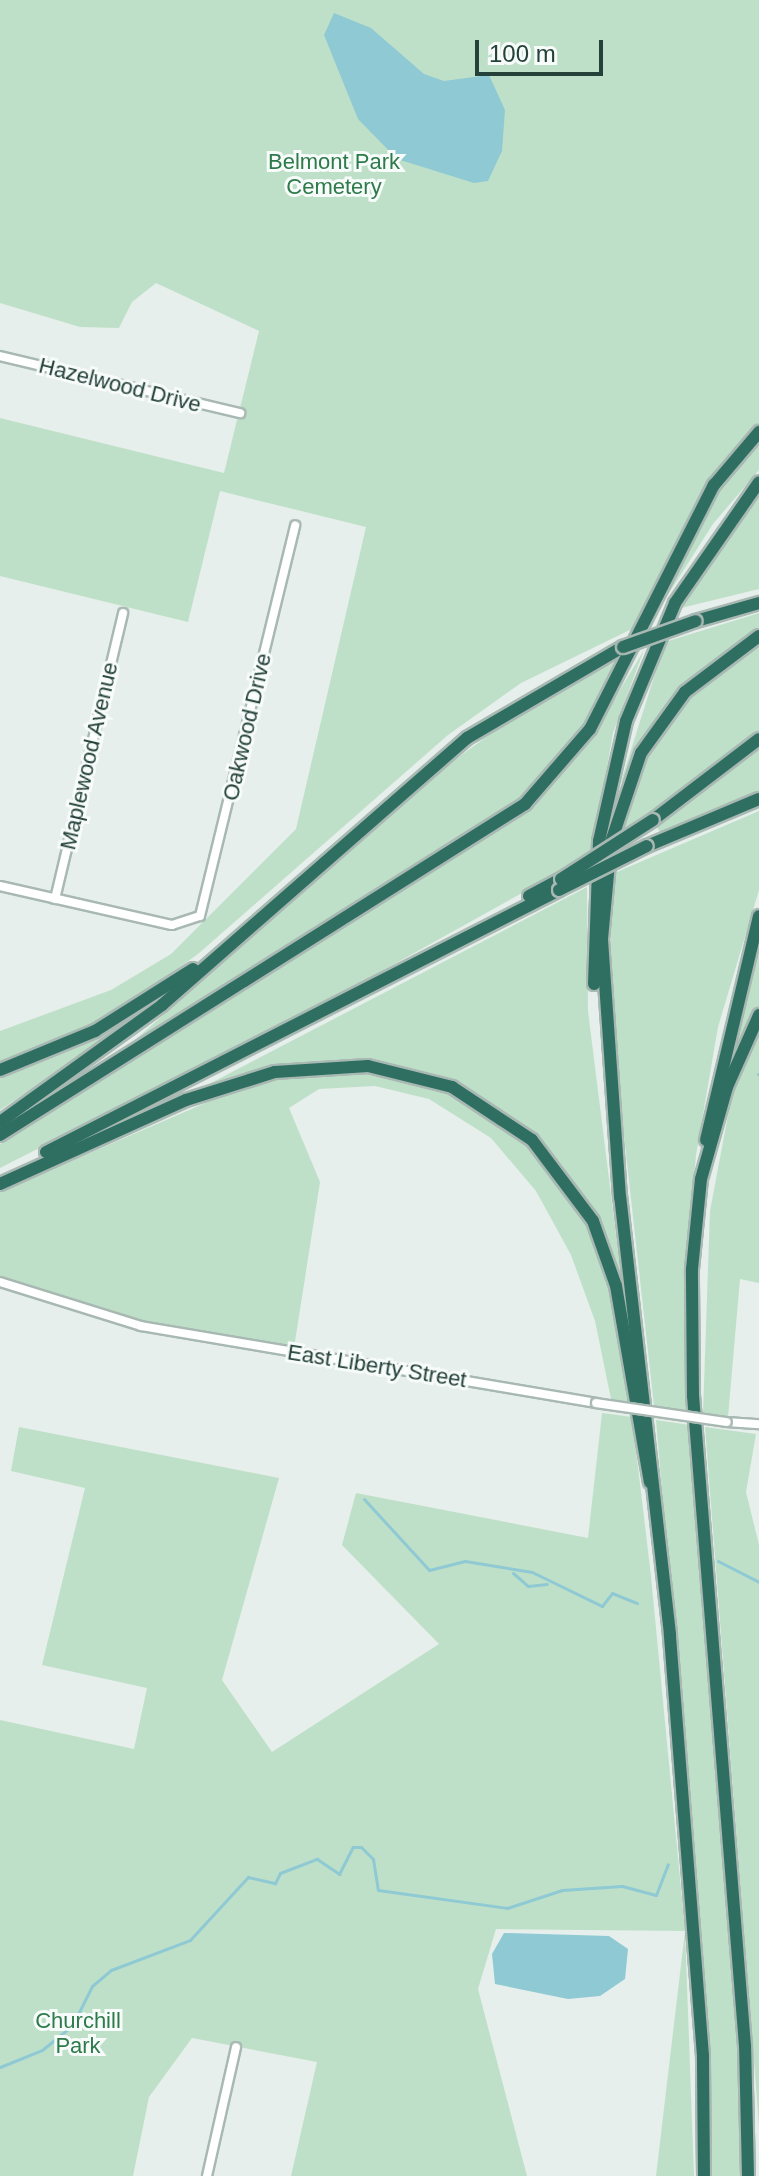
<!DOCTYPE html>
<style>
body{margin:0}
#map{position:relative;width:759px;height:2176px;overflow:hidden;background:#e6efeb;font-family:Arial,sans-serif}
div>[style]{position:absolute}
.green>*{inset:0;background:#bfe0c8}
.water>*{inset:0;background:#8ec9d4}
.stream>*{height:3px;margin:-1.5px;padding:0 1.5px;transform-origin:1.5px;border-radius:1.5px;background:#8ec9d4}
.roads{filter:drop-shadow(2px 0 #a8b8b2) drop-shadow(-2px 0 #a8b8b2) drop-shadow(0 2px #a8b8b2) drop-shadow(0 -2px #a8b8b2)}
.minor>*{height:8px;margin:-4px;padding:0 4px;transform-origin:4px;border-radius:4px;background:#fff}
.highway>*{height:12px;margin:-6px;padding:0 6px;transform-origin:6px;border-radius:6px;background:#2f6f62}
.bridges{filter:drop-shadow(2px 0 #a8b8b2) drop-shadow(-2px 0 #a8b8b2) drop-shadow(0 2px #a8b8b2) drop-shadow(0 -2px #a8b8b2)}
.minor-bridge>*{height:8px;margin:-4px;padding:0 4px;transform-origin:4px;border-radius:4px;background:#fff}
.highway-bridge>*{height:12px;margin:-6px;padding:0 6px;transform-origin:6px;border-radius:6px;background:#2f6f62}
span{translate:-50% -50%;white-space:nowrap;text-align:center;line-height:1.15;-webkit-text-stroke:6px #f7fbf9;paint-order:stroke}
.park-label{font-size:22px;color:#2d7a4b}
.street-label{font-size:22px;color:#24423a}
.scale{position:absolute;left:475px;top:40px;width:128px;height:36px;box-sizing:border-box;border:4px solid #24423a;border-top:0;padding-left:10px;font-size:24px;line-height:28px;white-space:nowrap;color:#24423a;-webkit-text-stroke:6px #f7fbf9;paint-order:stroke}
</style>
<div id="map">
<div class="green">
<i style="clip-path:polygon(0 0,759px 0,759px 422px,706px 485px,638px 626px,521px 683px,448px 735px,198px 954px,134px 1000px,66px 1040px,0 1063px,0 1031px,111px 990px,171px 954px,296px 829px,366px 527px,220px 491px,188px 622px,0 576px,0 418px,224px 473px,259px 331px,156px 283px,132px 302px,119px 328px,80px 327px,0 303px)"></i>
<i style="clip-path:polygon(759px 438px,759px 470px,713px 524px,653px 618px,714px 494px)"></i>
<i style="clip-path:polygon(759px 493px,759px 589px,681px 608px,730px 529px)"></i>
<i style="clip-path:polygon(759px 613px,759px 630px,700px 671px,660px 714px,620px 785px,665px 642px)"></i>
<i style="clip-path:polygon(759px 641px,759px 731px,618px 838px,645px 753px,692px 691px)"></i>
<i style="clip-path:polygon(644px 650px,613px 733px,592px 854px,319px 1006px,0 1168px,0 1144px,532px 805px,589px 741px)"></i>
<i style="clip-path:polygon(619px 660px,587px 725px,510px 809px,124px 1050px,420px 785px,529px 706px)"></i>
<i style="clip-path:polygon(759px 746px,759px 793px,661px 834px,655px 824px)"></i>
<i style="clip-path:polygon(759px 811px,759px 890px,718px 1027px,696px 1155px,685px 1288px,688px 1411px,654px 1406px,609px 1001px,612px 874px)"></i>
<i style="clip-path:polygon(587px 887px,588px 1011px,622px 1282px,594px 1212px,559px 1161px,530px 1130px,455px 1083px,385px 1062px,311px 1061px,186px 1096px)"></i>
<i style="clip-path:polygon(759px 947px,759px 1007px,736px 1052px,732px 1050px)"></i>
<i style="clip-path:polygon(118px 1029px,80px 1057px,0 1110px,0 1076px)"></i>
<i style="clip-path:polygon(759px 1030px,759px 1283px,740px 1279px,728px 1417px,703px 1413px,710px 1211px,732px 1094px)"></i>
<i style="clip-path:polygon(366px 1070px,455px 1094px,536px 1151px,590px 1226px,614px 1299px,629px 1402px,611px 1399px,595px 1321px,571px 1255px,536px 1191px,491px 1138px,429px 1099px,375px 1086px,319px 1089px,289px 1108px,320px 1182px,294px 1348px,113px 1315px,0 1277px,0 1192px,242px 1087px,278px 1075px)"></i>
<i style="clip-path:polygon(602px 1413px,632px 1417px,651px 1576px,685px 1930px,694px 2176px,656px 2176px,685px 1931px,496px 1929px,478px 1989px,527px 2176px,291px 2176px,317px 2062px,192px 2038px,149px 2097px,133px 2176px,0 2176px,0 1720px,134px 1749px,147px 1688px,42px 1665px,85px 1488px,11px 1471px,19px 1427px,279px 1478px,222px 1680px,272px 1752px,439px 1644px,342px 1545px,356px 1493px,588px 1538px)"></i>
<i style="clip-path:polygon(656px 1420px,690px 1425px,739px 2041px,742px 2176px,712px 2176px,711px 2073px)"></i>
<i style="clip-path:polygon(705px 1427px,756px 1434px,746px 1492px,759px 1545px,759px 2126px)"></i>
</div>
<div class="water">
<i style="clip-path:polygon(334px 13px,371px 28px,424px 74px,444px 81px,489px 75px,505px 110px,502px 151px,488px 181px,474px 183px,397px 159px,358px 119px,324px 35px)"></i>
<i style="clip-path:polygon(504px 1933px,609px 1936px,628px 1949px,625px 1979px,600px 1996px,568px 1999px,495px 1984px,492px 1954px)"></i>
</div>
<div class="stream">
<i style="left:758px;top:1074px;width:1px"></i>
<i style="left:364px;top:1499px;width:96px;rotate:47.5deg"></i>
<i style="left:429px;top:1570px;width:37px;rotate:-14deg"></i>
<i style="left:465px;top:1561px;width:68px;rotate:9.3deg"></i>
<i style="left:532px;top:1572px;width:78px;rotate:25.9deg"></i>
<i style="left:602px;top:1606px;width:16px;rotate:-52deg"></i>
<i style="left:612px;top:1593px;width:27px;rotate:22deg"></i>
<i style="left:718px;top:1561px;width:46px;rotate:27.1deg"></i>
<i style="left:513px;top:1573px;width:20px;rotate:41deg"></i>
<i style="left:528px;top:1586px;width:19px;rotate:-6deg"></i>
<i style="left:0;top:2067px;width:45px;rotate:-22deg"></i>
<i style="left:42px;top:2050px;width:38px;rotate:-39deg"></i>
<i style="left:72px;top:2026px;width:45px;rotate:-63.4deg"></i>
<i style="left:92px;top:1986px;width:25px;rotate:-40deg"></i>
<i style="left:111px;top:1970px;width:85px;rotate:-20.8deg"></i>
<i style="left:190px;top:1940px;width:86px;rotate:-47.4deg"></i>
<i style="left:248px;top:1877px;width:28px;rotate:13deg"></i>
<i style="left:275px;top:1883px;width:11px;rotate:-63deg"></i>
<i style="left:280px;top:1873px;width:40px;rotate:-21deg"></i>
<i style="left:317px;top:1859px;width:27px;rotate:34deg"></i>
<i style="left:339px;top:1874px;width:30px;rotate:-63deg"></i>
<i style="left:353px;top:1847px;width:8px"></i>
<i style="left:361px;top:1847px;width:17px;rotate:45deg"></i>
<i style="left:373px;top:1859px;width:31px;rotate:81deg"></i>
<i style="left:378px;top:1890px;width:130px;rotate:7.9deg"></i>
<i style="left:507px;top:1908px;width:58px;rotate:-18.1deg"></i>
<i style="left:562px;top:1890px;width:60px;rotate:-3.8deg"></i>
<i style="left:622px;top:1886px;width:35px;rotate:15deg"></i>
<i style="left:656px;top:1895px;width:33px;rotate:-69deg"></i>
</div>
<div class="roads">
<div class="minor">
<i style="left:0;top:356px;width:247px;rotate:13.4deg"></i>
<i style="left:0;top:886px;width:176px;rotate:12.8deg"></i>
<i style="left:172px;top:925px;width:29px;rotate:-18deg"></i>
<i style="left:200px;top:916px;width:402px;rotate:-76.3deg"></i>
<i style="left:55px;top:899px;width:294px;rotate:-76.6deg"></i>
<i style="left:0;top:1282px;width:148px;rotate:17.3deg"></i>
<i style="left:141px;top:1326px;width:461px;rotate:9.6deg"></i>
<i style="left:727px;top:1422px;width:32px;rotate:4deg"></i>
<i style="left:207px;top:2176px;width:132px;rotate:-77.3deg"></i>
</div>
<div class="highway">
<i style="left:696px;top:621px;width:66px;rotate:-15.9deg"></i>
<i style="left:653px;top:820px;width:133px;rotate:-37.4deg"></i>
<i style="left:647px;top:846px;width:121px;rotate:-22.8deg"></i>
<i style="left:529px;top:896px;width:36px;rotate:-28deg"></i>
<i style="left:594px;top:984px;width:143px;rotate:-88deg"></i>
<i style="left:599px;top:841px;width:123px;rotate:-77.3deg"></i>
<i style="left:626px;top:721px;width:128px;rotate:-67.4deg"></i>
<i style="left:675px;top:603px;width:147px;rotate:-55.2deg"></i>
<i style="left:0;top:1070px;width:103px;rotate:-22.3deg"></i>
<i style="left:95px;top:1031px;width:116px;rotate:-32.3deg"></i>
<i style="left:0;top:1122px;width:200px;rotate:-35.8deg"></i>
<i style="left:162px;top:1005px;width:405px;rotate:-41.2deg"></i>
<i style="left:467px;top:738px;width:181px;rotate:-30.3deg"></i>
<i style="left:0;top:1135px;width:621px;rotate:-32.23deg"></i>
<i style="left:525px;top:804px;width:99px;rotate:-49.1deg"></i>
<i style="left:590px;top:729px;width:274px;rotate:-63.1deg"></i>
<i style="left:714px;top:485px;width:70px;rotate:-49.7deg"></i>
<i style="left:706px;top:1140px;width:230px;rotate:-76.7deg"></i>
<i style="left:46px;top:1152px;width:576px;rotate:-27.05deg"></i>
<i style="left:0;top:1184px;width:204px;rotate:-24.3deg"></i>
<i style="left:186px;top:1100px;width:93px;rotate:-17.5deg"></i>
<i style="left:275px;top:1072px;width:93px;rotate:-3.7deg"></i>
<i style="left:368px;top:1066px;width:87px;rotate:14deg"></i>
<i style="left:452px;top:1087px;width:96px;rotate:33.5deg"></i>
<i style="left:532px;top:1140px;width:101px;rotate:53deg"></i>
<i style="left:593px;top:1221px;width:69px;rotate:70.5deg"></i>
<i style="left:616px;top:1286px;width:199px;rotate:80.2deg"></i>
<i style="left:704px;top:2176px;width:120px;rotate:-90.5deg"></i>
<i style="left:703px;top:2056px;width:423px;rotate:-94.5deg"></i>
<i style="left:670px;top:1634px;width:440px;rotate:-96.5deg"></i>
<i style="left:620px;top:1197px;width:259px;rotate:-94deg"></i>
<i style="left:602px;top:939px;width:97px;rotate:-84.7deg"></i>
<i style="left:611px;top:842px;width:94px;rotate:-71.4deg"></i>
<i style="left:641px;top:753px;width:75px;rotate:-54.2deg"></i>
<i style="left:685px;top:692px;width:93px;rotate:-37.1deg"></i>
<i style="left:748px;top:2176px;width:130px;rotate:-91.3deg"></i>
<i style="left:745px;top:2046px;width:652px;rotate:-94.57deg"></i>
<i style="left:693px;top:1396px;width:127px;rotate:-90.5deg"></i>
<i style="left:692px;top:1269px;width:90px;rotate:-84.3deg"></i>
<i style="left:701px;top:1179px;width:96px;rotate:-74.2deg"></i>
<i style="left:727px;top:1087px;width:79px;rotate:-66deg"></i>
</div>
</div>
<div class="bridges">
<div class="minor-bridge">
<i style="left:596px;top:1403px;width:132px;rotate:8.3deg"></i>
</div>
<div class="highway-bridge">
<i style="left:623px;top:647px;width:77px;rotate:-19.6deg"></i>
<i style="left:561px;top:879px;width:109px;rotate:-32.7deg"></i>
<i style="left:559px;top:890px;width:98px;rotate:-26.6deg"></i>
</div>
</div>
<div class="park-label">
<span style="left:334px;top:174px">Belmont Park<br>Cemetery</span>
<span style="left:78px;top:2033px">Churchill<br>Park</span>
</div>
<div class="street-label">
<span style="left:120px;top:385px;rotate:14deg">Hazelwood Drive</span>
<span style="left:247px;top:727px;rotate:-77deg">Oakwood Drive</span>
<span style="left:89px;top:756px;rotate:-77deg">Maplewood Avenue</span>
<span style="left:377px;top:1366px;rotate:9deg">East Liberty Street</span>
</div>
<div class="scale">100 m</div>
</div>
